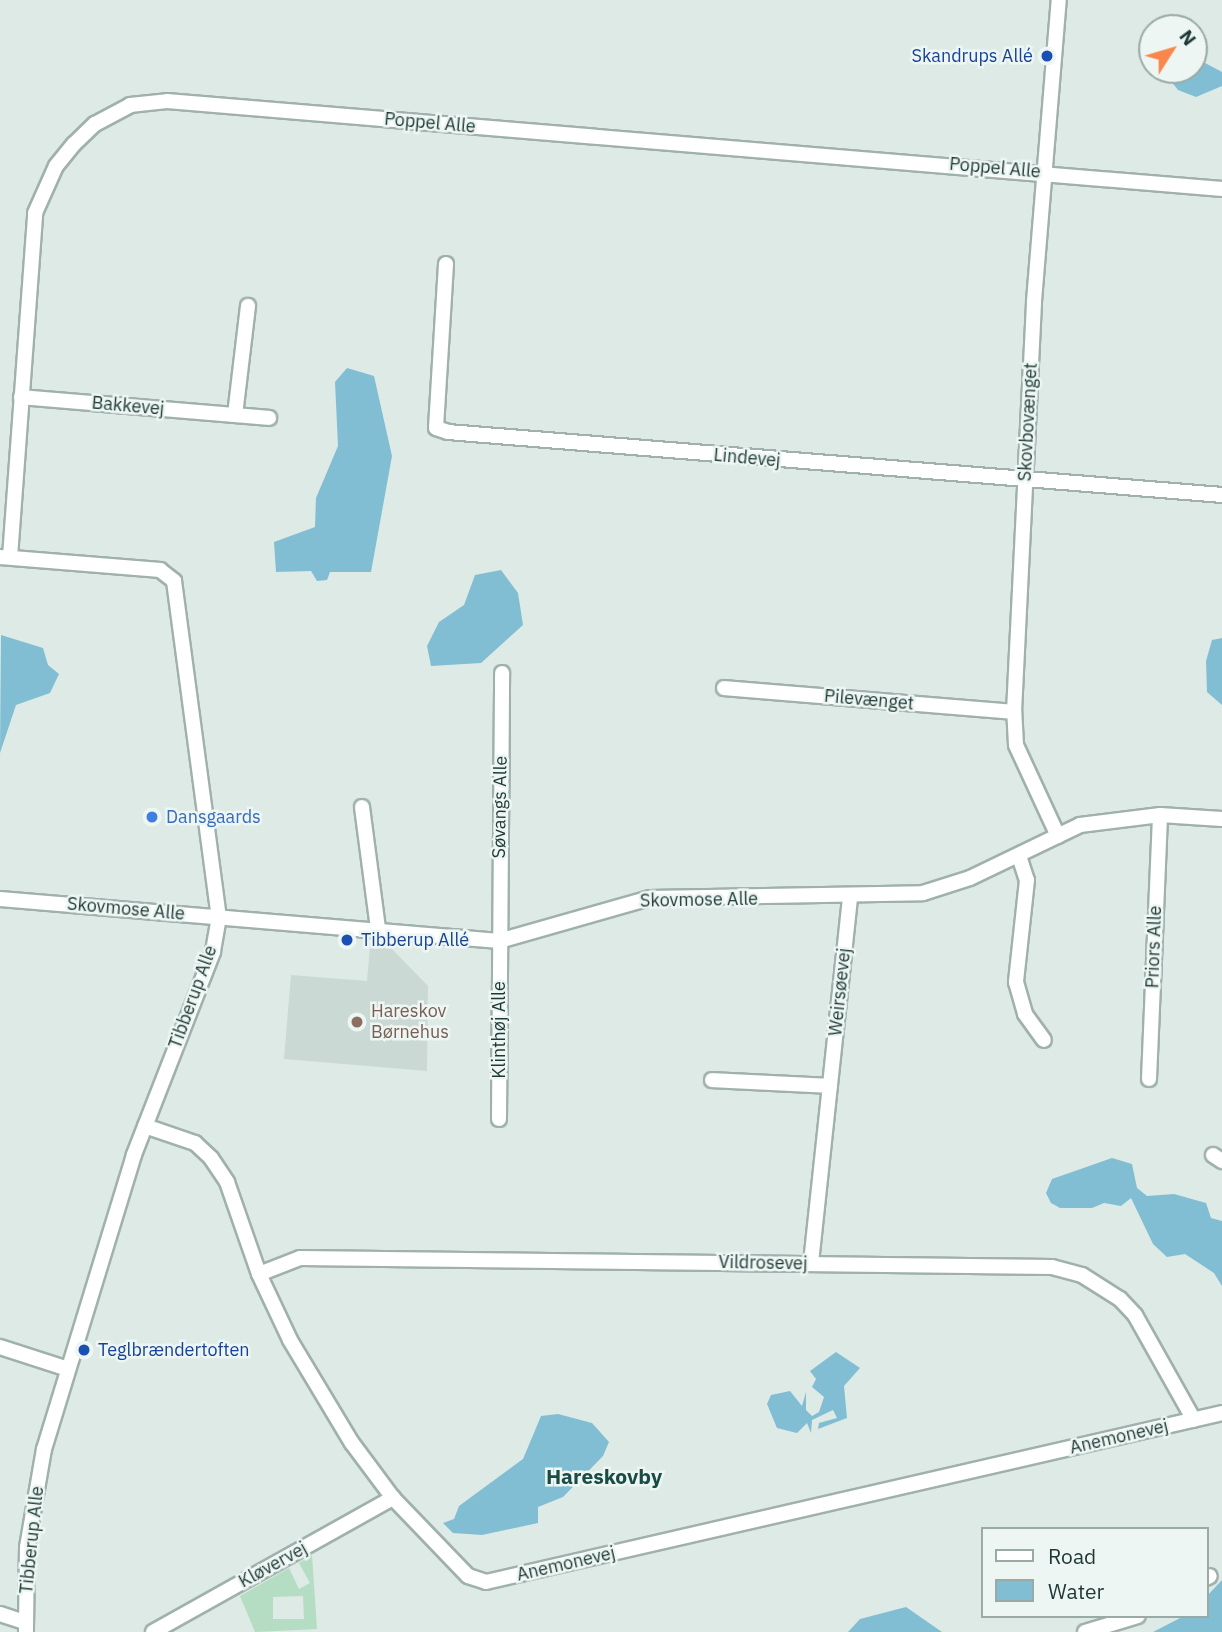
<!DOCTYPE html>
<meta charset="utf-8">
<style>
body{margin:0}
#map{position:relative;width:1222px;height:1632px;overflow:hidden;background:#ddeae5;font-family:"IBM Plex Sans",sans-serif}
div>[style]{position:absolute}
.built>*{inset:0;background:#cbd9d4}
.green>*{inset:0;background:#b4ddc3}
.water>*{inset:0;background:#81bed3}
.roads{filter:drop-shadow(2px 0 #a0b1ad) drop-shadow(-2px 0 #a0b1ad) drop-shadow(0 2px #a0b1ad) drop-shadow(0 -2px #a0b1ad)}
.minor>*{height:14px;margin:-7px;padding:0 7px;transform-origin:7px;border-radius:7px;background:#fff}
.dots>*{width:19px;height:19px;translate:-50% -50%;box-sizing:border-box;border:4px solid #edf6f3;border-radius:50%}
span{translate:-50% -50%;white-space:nowrap;text-align:center;line-height:1.15;-webkit-text-stroke:5px #edf6f3;paint-order:stroke}
.transit-label{font-size:18px;color:#164399}
.right{translate:-100% -50%;text-align:right}
.left{translate:0 -50%;text-align:left}
.street-label{font-size:18px;color:#1e3935}
.shop-label{font-size:18px;color:#366cbe}
.education-label{font-size:18px;color:#785e54}
.quarter-label{font-size:21px;color:#194c44;font-weight:700}
.legend{position:absolute;left:981px;top:1527px;width:228px;height:91px;box-sizing:border-box;background:#edf6f3;border:2px solid #9aaaa7;margin:0;padding:9px 12px;list-style:none;font-size:21px;color:#1e3935}
.legend li{display:flex;align-items:center;gap:14px;height:35px}
.legend b{width:35px;border:2px solid #9aaaa7}
.north{position:absolute;left:1138px;top:14px;width:70px;height:70px;box-sizing:border-box;background:#edf6f3;border:2px solid #9aaaa7;border-radius:50%;rotate:53deg;font-size:19px;font-weight:700;line-height:28px;text-align:center;color:#1e3935}
.north::after{content:'';display:block;margin:auto;width:24px;height:32px;background:#f9874b;clip-path:polygon(50% 0,100% 100%,50% 72%,0 100%)}
</style>
<div id="map">
<div class="built">
<i style="clip-path:polygon(370px 946px,390px 947px,428px 986px,427px 1071px,284px 1059px,291px 975px,367px 981px)"></i>
</div>
<div class="green">
<i style="clip-path:polygon(evenodd,312px 1555px,317px 1629px,255px 1632px,240px 1596px,289px 1568px,299px 1589px,310px 1583px,299px 1563px,312px 1555px,303px 1596px,304px 1619px,273px 1619px,273px 1597px,303px 1596px)"></i>
</div>
<div class="water">
<i style="clip-path:polygon(1194px 57px,1222px 72px,1222px 86px,1196px 97px,1178px 90px,1171px 81px,1174px 70px,1194px 70px)"></i>
<i style="clip-path:polygon(347px 368px,374px 376px,392px 456px,371px 572px,330px 572px,327px 580px,317px 581px,311px 571px,276px 572px,274px 542px,315px 527px,316px 498px,338px 446px,335px 382px)"></i>
<i style="clip-path:polygon(501px 570px,518px 593px,523px 625px,481px 663px,431px 666px,427px 646px,439px 622px,464px 605px,475px 575px)"></i>
<i style="clip-path:polygon(1px 635px,43px 648px,48px 665px,59px 674px,50px 693px,16px 705px,0 753px)"></i>
<i style="clip-path:polygon(1222px 638px,1222px 705px,1207px 692px,1206px 661px,1212px 640px)"></i>
<i style="clip-path:polygon(1112px 1158px,1132px 1164px,1137px 1188px,1147px 1196px,1174px 1194px,1206px 1203px,1211px 1218px,1222px 1221px,1222px 1286px,1214px 1273px,1185px 1254px,1167px 1257px,1153px 1244px,1131px 1198px,1121px 1206px,1104px 1203px,1092px 1208px,1060px 1208px,1051px 1203px,1046px 1193px,1052px 1179px)"></i>
<i style="clip-path:polygon(836px 1352px,860px 1368px,844px 1386px,847px 1418px,818px 1429px,819px 1423px,837px 1418px,833px 1410px,812px 1420px,811px 1433px,807px 1423px,797px 1433px,777px 1428px,767px 1404px,771px 1395px,790px 1391px,802px 1406px,806px 1392px,806px 1410px,812px 1416px,819px 1412px,824px 1397px,812px 1387px,816px 1379px,810px 1371px)"></i>
<i style="clip-path:polygon(558px 1414px,592px 1423px,609px 1442px,603px 1456px,563px 1497px,538px 1507px,538px 1523px,482px 1535px,453px 1533px,443px 1523px,454px 1519px,459px 1506px,523px 1459px,541px 1416px)"></i>
<i style="clip-path:polygon(1222px 1580px,1222px 1632px,1153px 1632px,1184px 1616px,1206px 1616px,1206px 1597px)"></i>
<i style="clip-path:polygon(906px 1607px,942px 1632px,848px 1632px,860px 1619px)"></i>
</div>
<div class="roads">
<div class="minor">
<i style="left:446px;top:264px;width:164px;rotate:93.5deg"></i>
<i style="left:436px;top:428px;width:13px;rotate:18deg"></i>
<i style="left:448px;top:432px;width:777px;rotate:4.65deg"></i>
<i style="left:21px;top:397px;width:249px;rotate:4.8deg"></i>
<i style="left:235px;top:415px;width:110px;rotate:-83.2deg"></i>
<i style="left:0;top:557px;width:161px;rotate:4.6deg"></i>
<i style="left:160px;top:570px;width:18px;rotate:38deg"></i>
<i style="left:174px;top:581px;width:339px;rotate:82.4deg"></i>
<i style="left:219px;top:917px;width:36px;rotate:100deg"></i>
<i style="left:213px;top:952px;width:218px;rotate:111.3deg"></i>
<i style="left:134px;top:1155px;width:307px;rotate:107deg"></i>
<i style="left:44px;top:1449px;width:99px;rotate:99.8deg"></i>
<i style="left:27px;top:1547px;width:85px;rotate:90.7deg"></i>
<i style="left:10px;top:557px;width:345px;rotate:-85.8deg"></i>
<i style="left:35px;top:213px;width:51px;rotate:-65.9deg"></i>
<i style="left:56px;top:166px;width:28px;rotate:-51deg"></i>
<i style="left:74px;top:144px;width:29px;rotate:-44deg"></i>
<i style="left:95px;top:124px;width:40px;rotate:-28deg"></i>
<i style="left:130px;top:105px;width:37px;rotate:-6deg"></i>
<i style="left:167px;top:101px;width:1059px;rotate:4.77deg"></i>
<i style="left:724px;top:688px;width:291px;rotate:4.7deg"></i>
<i style="left:362px;top:807px;width:123px;rotate:82.5deg"></i>
<i style="left:1058px;top:836px;width:100px;rotate:-114.8deg"></i>
<i style="left:1016px;top:745px;width:33px;rotate:-93deg"></i>
<i style="left:1014px;top:712px;width:411px;rotate:-87.2deg"></i>
<i style="left:1034px;top:301px;width:302px;rotate:-85.3deg"></i>
<i style="left:1019px;top:856px;width:25px;rotate:72deg"></i>
<i style="left:1027px;top:880px;width:103px;rotate:96.2deg"></i>
<i style="left:1016px;top:982px;width:33px;rotate:74deg"></i>
<i style="left:1025px;top:1014px;width:32px;rotate:54deg"></i>
<i style="left:0;top:899px;width:501px;rotate:4.81deg"></i>
<i style="left:499px;top:941px;width:157px;rotate:-15.9deg"></i>
<i style="left:650px;top:898px;width:273px;rotate:-1deg"></i>
<i style="left:923px;top:893px;width:49px;rotate:-17.7deg"></i>
<i style="left:970px;top:878px;width:122px;rotate:-25.7deg"></i>
<i style="left:1080px;top:825px;width:81px;rotate:-7.1deg"></i>
<i style="left:1160px;top:815px;width:62px;rotate:3.7deg"></i>
<i style="left:1149px;top:1079px;width:264px;rotate:-87.6deg"></i>
<i style="left:712px;top:1080px;width:118px;rotate:2.9deg"></i>
<i style="left:499px;top:1119px;width:446px;rotate:-89.6deg"></i>
<i style="left:145px;top:1126px;width:53px;rotate:18.8deg"></i>
<i style="left:195px;top:1143px;width:22px;rotate:43deg"></i>
<i style="left:211px;top:1158px;width:29px;rotate:56deg"></i>
<i style="left:227px;top:1182px;width:97px;rotate:70.8deg"></i>
<i style="left:259px;top:1274px;width:73px;rotate:64.8deg"></i>
<i style="left:290px;top:1340px;width:120px;rotate:59deg"></i>
<i style="left:352px;top:1443px;width:69px;rotate:53.3deg"></i>
<i style="left:393px;top:1498px;width:108px;rotate:46.1deg"></i>
<i style="left:468px;top:1576px;width:19px;rotate:18deg"></i>
<i style="left:486px;top:1582px;width:755px;rotate:-12.93deg"></i>
<i style="left:1213px;top:1155px;width:11px;rotate:34deg"></i>
<i style="left:811px;top:1263px;width:367px;rotate:-83.9deg"></i>
<i style="left:259px;top:1274px;width:44px;rotate:-21.3deg"></i>
<i style="left:300px;top:1258px;width:752px;rotate:0.69deg"></i>
<i style="left:1052px;top:1267px;width:31px;rotate:15deg"></i>
<i style="left:1082px;top:1275px;width:45px;rotate:32.3deg"></i>
<i style="left:1120px;top:1299px;width:22px;rotate:47deg"></i>
<i style="left:1135px;top:1315px;width:120px;rotate:60.7deg"></i>
<i style="left:0;top:1347px;width:71px;rotate:17.9deg"></i>
<i style="left:1206px;top:1578px;width:4px;rotate:-27deg"></i>
<i style="left:0;top:1614px;width:26px;rotate:18deg"></i>
<i style="left:153px;top:1632px;width:275px;rotate:-29.2deg"></i>
<i style="left:1085px;top:1632px;width:55px;rotate:-16.8deg"></i>
</div>
</div>
<div class="dots">
<i style="left:1047px;top:56px;background:#1a4fb4"></i>
<i style="left:152px;top:817px;background:#3f7fe0"></i>
<i style="left:347px;top:940px;background:#1a4fb4"></i>
<i style="left:357px;top:1022px;background:#8d6e63"></i>
<i style="left:84px;top:1350px;background:#1a4fb4"></i>
</div>
<div class="transit-label">
<span class="right" style="left:1033px;top:56px">Skandrups Allé</span>
<span class="left" style="left:361px;top:940px">Tibberup Allé</span>
<span class="left" style="left:98px;top:1350px">Teglbrændertoften</span>
</div>
<div class="street-label">
<span style="left:430px;top:123px;rotate:5deg">Poppel Alle</span>
<span style="left:995px;top:168px;rotate:5deg">Poppel Alle</span>
<span style="left:128px;top:406px;rotate:5deg">Bakkevej</span>
<span style="left:1028px;top:422px;rotate:-87deg">Skovbovænget</span>
<span style="left:747px;top:458px;rotate:5deg">Lindevej</span>
<span style="left:869px;top:700px;rotate:5deg">Pilevænget</span>
<span style="left:500px;top:807px;rotate:-89deg">Søvangs Alle</span>
<span style="left:699px;top:900px;rotate:-1deg">Skovmose Alle</span>
<span style="left:126px;top:909px;rotate:5deg">Skovmose Alle</span>
<span style="left:1154px;top:947px;rotate:-88deg">Priors Alle</span>
<span style="left:840px;top:992px;rotate:-84deg">Weirsøevej</span>
<span style="left:193px;top:997px;rotate:-70deg">Tibberup Alle</span>
<span style="left:499px;top:1030px;rotate:-90deg">Klinthøj Alle</span>
<span style="left:763px;top:1263px;rotate:1deg">Vildrosevej</span>
<span style="left:1119px;top:1437px;rotate:-13deg">Anemonevej</span>
<span style="left:32px;top:1540px;rotate:-84deg">Tibberup Alle</span>
<span style="left:566px;top:1564px;rotate:-13deg">Anemonevej</span>
<span style="left:273px;top:1565px;rotate:-29deg">Kløvervej</span>
</div>
<div class="shop-label">
<span class="left" style="left:166px;top:817px">Dansgaards</span>
</div>
<div class="education-label">
<span class="left" style="left:371px;top:1022px">Hareskov<br>Børnehus</span>
</div>
<div class="quarter-label">
<span style="left:604px;top:1476px">Hareskovby</span>
</div>
<ul class="legend">
<li><b style="height:9px;background:#fff"></b>Road</li>
<li><b style="height:19px;background:#81bed3"></b>Water</li>
</ul>
<div class="north">N</div>
</div>
